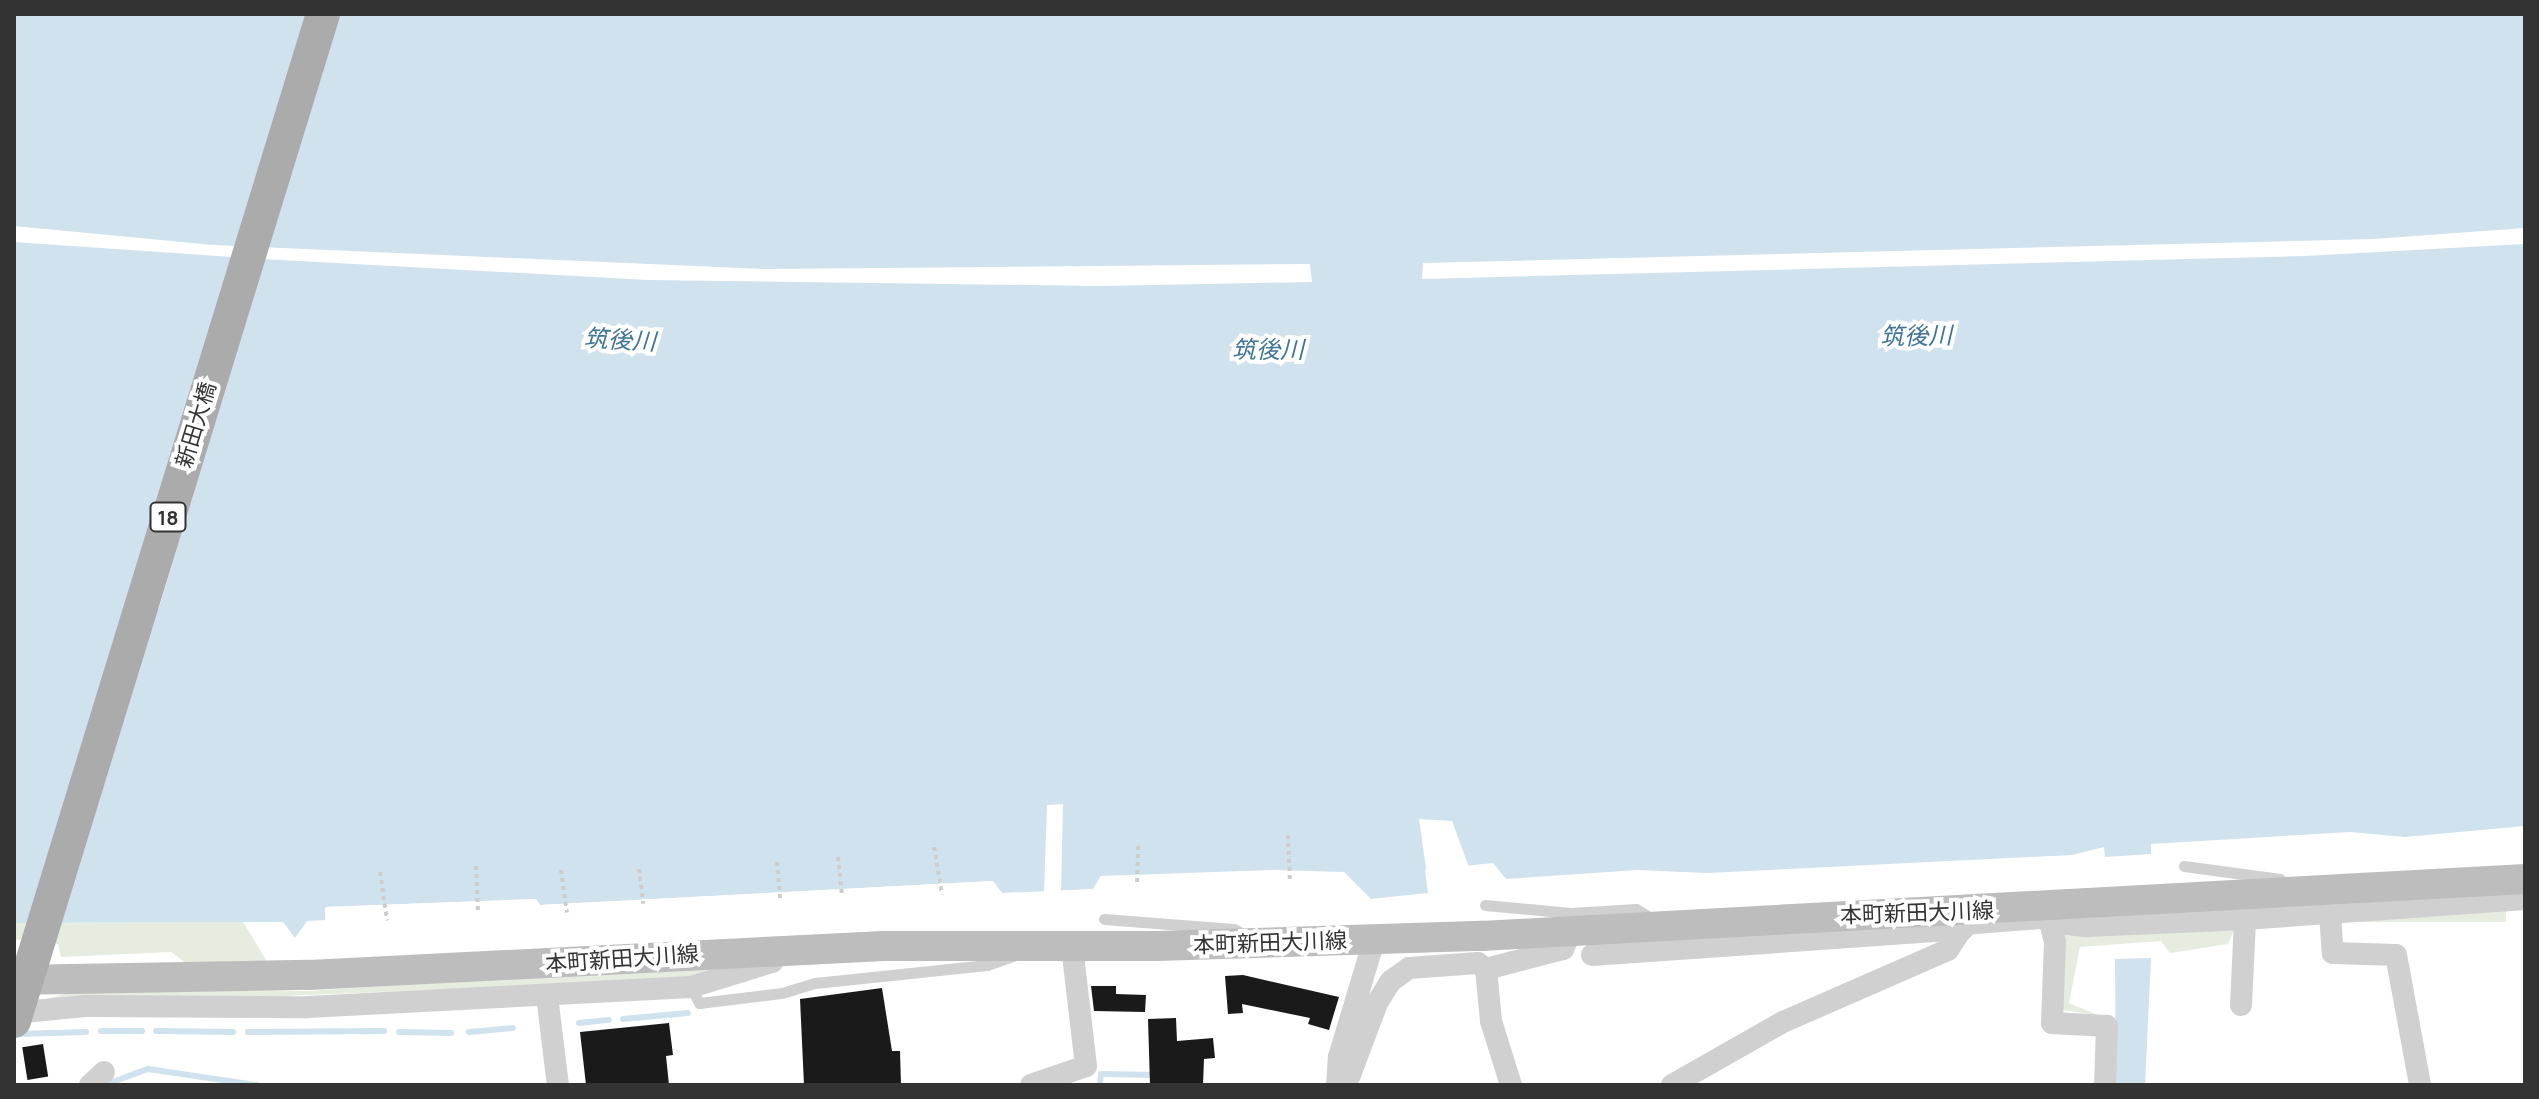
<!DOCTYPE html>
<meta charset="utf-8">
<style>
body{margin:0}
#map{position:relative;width:2539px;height:1099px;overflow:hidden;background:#fff;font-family:Manrope,"Noto Sans JP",sans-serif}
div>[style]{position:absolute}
.green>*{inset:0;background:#e6ecdf;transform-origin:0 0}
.water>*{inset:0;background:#cfe2ee}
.pier>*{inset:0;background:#fff}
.stream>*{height:6px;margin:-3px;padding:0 3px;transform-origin:3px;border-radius:3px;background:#cfe2ee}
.building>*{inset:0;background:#1a1a1a;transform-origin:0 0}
.path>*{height:4px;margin-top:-2px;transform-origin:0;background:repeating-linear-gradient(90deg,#cdcdcd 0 4px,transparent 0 8px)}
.service>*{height:11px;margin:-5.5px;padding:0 5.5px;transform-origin:5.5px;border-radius:5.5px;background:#d0d0d0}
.minor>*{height:22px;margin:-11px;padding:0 11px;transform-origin:11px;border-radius:11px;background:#d0d0d0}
.secondary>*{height:30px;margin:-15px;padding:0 15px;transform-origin:15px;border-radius:15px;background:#bdbdbd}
.primary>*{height:34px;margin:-17px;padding:0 17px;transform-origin:17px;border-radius:17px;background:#ababab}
span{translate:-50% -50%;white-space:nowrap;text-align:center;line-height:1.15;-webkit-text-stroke:8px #fff;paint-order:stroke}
.shield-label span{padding:2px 6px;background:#fff;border:2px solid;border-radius:6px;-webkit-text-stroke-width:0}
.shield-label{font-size:20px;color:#333;font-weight:700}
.street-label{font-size:22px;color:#333}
.water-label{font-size:24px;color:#3f7597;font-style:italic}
.frame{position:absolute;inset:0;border:16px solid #333;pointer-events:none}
</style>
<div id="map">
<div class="green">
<i style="left:2506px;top:907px;width:15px;height:161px;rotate:90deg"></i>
<i style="clip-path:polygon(243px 922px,268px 963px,186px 963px,171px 952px,61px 957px,58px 944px,14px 939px,14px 923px)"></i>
<i style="clip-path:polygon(2234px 930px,2228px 944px,2170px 953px,2161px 941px,2080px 947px,2069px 1003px,2098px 1015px,2062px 1010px,2063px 935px)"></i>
<i style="clip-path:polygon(759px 960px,694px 979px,15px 1007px,88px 988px,310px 991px)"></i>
</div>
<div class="water">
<i style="clip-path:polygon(14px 14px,2525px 14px,2525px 826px,2405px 837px,2350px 832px,2151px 844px,2151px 854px,2105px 857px,2104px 847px,2072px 855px,1707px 873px,1637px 870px,1506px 879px,1493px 863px,1425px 870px,1428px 893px,1371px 899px,1344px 872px,1274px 870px,1101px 876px,1093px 889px,1002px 893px,993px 881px,540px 905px,535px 899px,325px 907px,326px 920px,307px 921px,295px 938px,283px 922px,14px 923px)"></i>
<i style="clip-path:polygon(2151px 958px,2145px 1085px,2116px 1085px,2115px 959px)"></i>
</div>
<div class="pier">
<i style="clip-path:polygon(14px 226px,213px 245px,765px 269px,1310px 264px,1312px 282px,1101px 286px,648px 280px,263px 259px,159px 608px,153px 616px,123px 615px,232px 257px,14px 242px)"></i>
<i style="clip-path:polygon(2525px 228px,2525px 244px,2304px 256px,1422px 279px,1423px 263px,2373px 239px)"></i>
<i style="clip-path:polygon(1063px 804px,1061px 891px,1093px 889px,1101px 876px,1344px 872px,1371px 903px,1342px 876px,1274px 874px,1103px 880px,1093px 893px,1002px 897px,991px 885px,540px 909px,534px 903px,329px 911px,325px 924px,325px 907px,536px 899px,540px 905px,993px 881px,1002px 893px,1044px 892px,1047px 805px)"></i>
<i style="clip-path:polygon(1419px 819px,1452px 821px,1470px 870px,1430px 873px,1430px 896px)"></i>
</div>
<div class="stream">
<i style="left:623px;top:1019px;width:65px;rotate:-5.3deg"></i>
<i style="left:579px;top:1023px;width:30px;rotate:-6deg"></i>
<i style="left:101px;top:1031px;width:41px"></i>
<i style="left:156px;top:1031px;width:77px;rotate:0.7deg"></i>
<i style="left:248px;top:1032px;width:136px;rotate:-0.4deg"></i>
<i style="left:399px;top:1032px;width:52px;rotate:1.1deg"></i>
<i style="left:469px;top:1032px;width:44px;rotate:-5.2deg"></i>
<i style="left:18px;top:1034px;width:68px;rotate:-1.7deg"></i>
<i style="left:104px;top:1085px;width:47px;rotate:-20deg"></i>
<i style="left:148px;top:1069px;width:110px;rotate:8.4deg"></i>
<i style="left:1100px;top:1085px;width:11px;rotate:-85deg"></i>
<i style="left:1101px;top:1074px;width:57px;rotate:1deg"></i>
</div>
<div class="building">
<i style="clip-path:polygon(1243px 975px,1339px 997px,1329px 1030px,1308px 1024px,1310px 1018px,1242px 1004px,1243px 1013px,1228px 1014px,1225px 976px)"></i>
<i style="clip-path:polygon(1091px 986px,1116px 986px,1116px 994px,1146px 995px,1145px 1012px,1094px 1011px)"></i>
<i style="clip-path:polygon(882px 988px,892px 1051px,900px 1051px,901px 1085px,804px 1085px,800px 999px)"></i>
<i style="clip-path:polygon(1176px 1018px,1177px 1041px,1213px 1038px,1215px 1058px,1204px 1059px,1203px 1085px,1150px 1085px,1148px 1019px)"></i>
<i style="clip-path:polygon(669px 1023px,673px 1055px,666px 1056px,669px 1085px,586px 1085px,580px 1032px)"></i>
<i style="left:43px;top:1044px;width:33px;height:21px;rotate:81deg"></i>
</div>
<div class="path">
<i style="left:1288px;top:835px;width:47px;rotate:87.6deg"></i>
<i style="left:934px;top:847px;width:48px;rotate:80.3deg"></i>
<i style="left:838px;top:857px;width:39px;rotate:84deg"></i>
<i style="left:777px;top:862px;width:38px;rotate:85deg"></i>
<i style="left:476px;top:866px;width:46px;rotate:87.5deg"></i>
<i style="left:639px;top:869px;width:35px;rotate:83deg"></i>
<i style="left:561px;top:870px;width:43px;rotate:82.1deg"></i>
<i style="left:380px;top:872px;width:49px;rotate:81.7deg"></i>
<i style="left:1137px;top:882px;width:38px;rotate:-88deg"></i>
</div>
<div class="service">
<i style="left:2184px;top:866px;width:97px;rotate:7.7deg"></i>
<i style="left:1485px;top:905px;width:86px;rotate:5.3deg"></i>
<i style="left:1571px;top:913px;width:65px;rotate:-3.5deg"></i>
<i style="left:1636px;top:909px;width:21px;rotate:31deg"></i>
<i style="left:1104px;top:919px;width:130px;rotate:4.4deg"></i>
<i style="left:1234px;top:929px;width:13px;rotate:29deg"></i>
<i style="left:1963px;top:929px;width:89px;rotate:-4.5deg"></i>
<i style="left:691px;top:987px;width:18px;rotate:63deg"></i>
<i style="left:699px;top:1003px;width:84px;rotate:-6.9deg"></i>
<i style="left:782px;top:993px;width:34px;rotate:-17deg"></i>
<i style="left:815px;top:983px;width:173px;rotate:-6deg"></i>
<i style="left:987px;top:965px;width:28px;rotate:-19deg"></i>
</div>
<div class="minor">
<i style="left:2047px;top:910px;width:32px;rotate:76deg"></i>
<i style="left:2055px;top:941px;width:82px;rotate:92.1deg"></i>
<i style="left:2052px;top:1023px;width:55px;rotate:3.1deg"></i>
<i style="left:2107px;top:1026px;width:59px;rotate:91.9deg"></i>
<i style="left:2330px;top:914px;width:39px;rotate:86deg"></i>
<i style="left:2333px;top:953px;width:63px;rotate:1.8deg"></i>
<i style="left:2396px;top:955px;width:132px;rotate:79.5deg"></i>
<i style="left:2052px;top:922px;width:35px;rotate:7deg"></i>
<i style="left:2087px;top:926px;width:158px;rotate:-2.5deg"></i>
<i style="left:2245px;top:919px;width:281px;rotate:-4.1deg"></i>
<i style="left:1592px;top:955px;width:372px;rotate:-4deg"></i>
<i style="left:547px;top:996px;width:90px;rotate:83deg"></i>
<i style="left:2241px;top:1005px;width:86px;rotate:-87.3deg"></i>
<i style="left:14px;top:1013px;width:71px;rotate:-5.6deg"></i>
<i style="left:85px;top:1006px;width:223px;rotate:0.3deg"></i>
<i style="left:308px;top:1007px;width:384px;rotate:-3deg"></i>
<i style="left:691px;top:987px;width:85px;rotate:-17.2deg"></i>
<i style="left:772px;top:962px;width:12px;rotate:-59deg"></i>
<i style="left:1338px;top:1075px;width:12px"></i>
<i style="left:1350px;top:1075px;width:77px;rotate:-69.4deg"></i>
<i style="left:1377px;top:1003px;width:26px;rotate:-58deg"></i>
<i style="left:1391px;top:981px;width:22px;rotate:-36deg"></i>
<i style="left:1409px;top:968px;width:69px;rotate:-4.1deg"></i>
<i style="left:1478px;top:963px;width:10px;rotate:37deg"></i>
<i style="left:90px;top:1085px;width:19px;rotate:-43deg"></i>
<i style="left:1031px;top:1085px;width:58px;rotate:-19.1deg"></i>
<i style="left:1086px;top:1066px;width:121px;rotate:-96.7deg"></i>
<i style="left:1337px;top:1085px;width:28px;rotate:-86deg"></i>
<i style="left:1339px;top:1057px;width:122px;rotate:-73.3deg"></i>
<i style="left:1511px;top:1085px;width:67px;rotate:-107.4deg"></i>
<i style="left:1491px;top:1021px;width:52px;rotate:-95.5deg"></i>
<i style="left:1486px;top:969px;width:80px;rotate:-14.6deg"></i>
<i style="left:1563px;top:949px;width:20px;rotate:-66deg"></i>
<i style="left:1672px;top:1085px;width:128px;rotate:-29.6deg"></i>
<i style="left:1783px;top:1022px;width:180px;rotate:-23.6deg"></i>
<i style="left:1948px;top:950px;width:31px;rotate:-57deg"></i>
</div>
<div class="secondary">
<i style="left:14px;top:980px;width:295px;rotate:-1deg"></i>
<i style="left:309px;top:975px;width:575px;rotate:-2.89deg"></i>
<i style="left:883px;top:946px;width:274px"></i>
<i style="left:1157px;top:946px;width:325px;rotate:-1.8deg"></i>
<i style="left:1482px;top:936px;width:1045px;rotate:-3.13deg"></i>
</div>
<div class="primary">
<i style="left:14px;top:1021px;width:1053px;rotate:-72.94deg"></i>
</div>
<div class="shield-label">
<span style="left:168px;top:517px">18</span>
</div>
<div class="street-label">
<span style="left:196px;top:425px;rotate:-73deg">新田大橋</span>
<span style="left:1917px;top:913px;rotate:-2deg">本町新田大川線</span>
<span style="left:1270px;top:943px;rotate:-2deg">本町新田大川線</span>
<span style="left:622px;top:959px;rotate:-4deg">本町新田大川線</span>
</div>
<div class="water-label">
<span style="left:1916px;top:335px;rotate:-1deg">筑後川</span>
<span style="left:620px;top:339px;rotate:3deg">筑後川</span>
<span style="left:1268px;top:349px">筑後川</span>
</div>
<div class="frame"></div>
</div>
